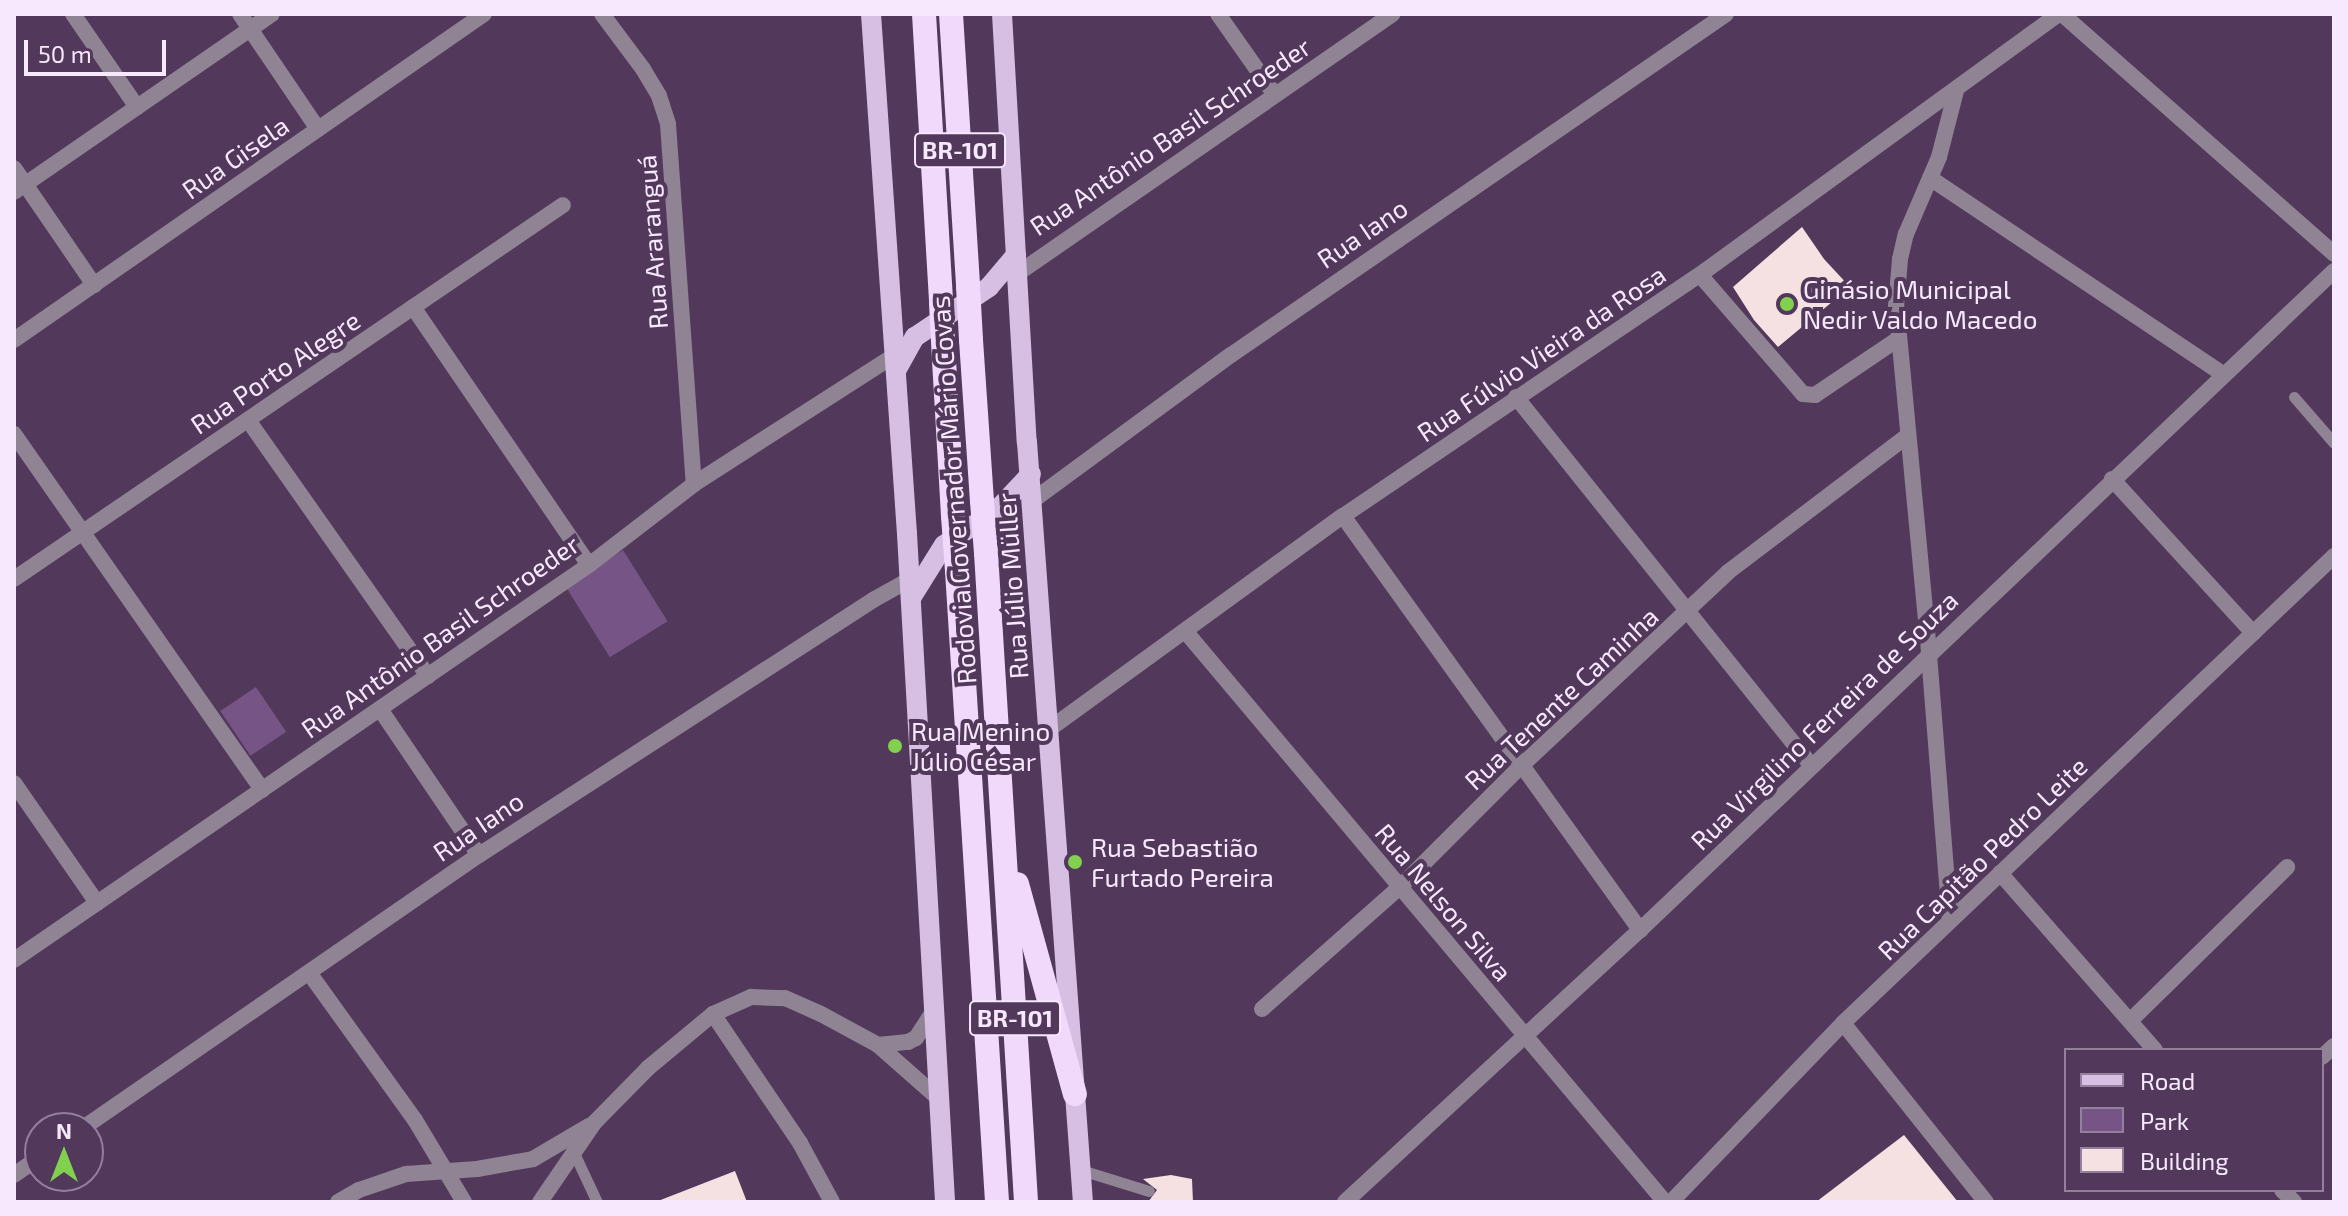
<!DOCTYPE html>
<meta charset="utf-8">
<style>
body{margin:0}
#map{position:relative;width:2348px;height:1216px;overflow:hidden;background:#52395c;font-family:"Exo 2",sans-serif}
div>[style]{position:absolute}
.green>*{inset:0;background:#765485;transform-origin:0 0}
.building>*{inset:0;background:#f5e1e2}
.service>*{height:11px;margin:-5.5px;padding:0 5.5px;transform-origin:5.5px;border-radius:5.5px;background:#8f8394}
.minor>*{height:16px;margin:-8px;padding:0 8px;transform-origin:8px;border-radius:8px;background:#8f8394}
.tertiary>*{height:16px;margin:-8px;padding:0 8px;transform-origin:8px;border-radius:8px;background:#8f8394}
.primary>*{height:20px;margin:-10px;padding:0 10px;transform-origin:10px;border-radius:10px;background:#d7bfe3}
.motorway>*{height:24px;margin:-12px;padding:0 12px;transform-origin:12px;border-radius:12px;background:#f1d9fc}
.motorway-bridge>*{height:24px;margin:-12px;padding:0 12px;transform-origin:12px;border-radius:12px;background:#f1d9fc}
.dots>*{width:22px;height:22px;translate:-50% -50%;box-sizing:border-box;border:4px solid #52395c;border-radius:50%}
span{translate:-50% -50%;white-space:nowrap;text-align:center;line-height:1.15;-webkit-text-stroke:8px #52395c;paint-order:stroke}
.shield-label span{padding:2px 6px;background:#52395c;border:2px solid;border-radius:6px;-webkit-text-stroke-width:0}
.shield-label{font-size:24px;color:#f7e8fe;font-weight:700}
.street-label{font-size:26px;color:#f7e8fe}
.poi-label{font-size:26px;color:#f7e8fe}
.left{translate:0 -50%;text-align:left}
.frame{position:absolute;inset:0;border:16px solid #f7e8fe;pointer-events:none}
.legend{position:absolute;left:2064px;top:1048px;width:260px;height:144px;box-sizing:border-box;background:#52395c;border:2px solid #947f9d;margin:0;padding:10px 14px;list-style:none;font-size:24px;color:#f7e8fe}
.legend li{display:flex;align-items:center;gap:16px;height:40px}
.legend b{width:40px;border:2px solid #947f9d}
.north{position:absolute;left:24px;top:1112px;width:80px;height:80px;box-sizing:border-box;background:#52395c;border:2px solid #947f9d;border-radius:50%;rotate:0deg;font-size:22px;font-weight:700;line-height:32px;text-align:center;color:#f7e8fe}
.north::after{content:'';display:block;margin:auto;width:28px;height:36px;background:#82d04f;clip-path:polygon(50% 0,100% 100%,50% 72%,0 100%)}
.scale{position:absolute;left:24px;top:40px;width:142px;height:36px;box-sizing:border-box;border:4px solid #f7e8fe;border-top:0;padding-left:10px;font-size:24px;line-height:28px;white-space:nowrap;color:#f7e8fe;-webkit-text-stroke:6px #52395c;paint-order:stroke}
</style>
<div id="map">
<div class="green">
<i style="left:623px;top:550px;width:84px;height:68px;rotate:58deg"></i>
<i style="left:256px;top:687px;width:54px;height:43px;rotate:56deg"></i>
</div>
<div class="building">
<i style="clip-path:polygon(1802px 227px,1824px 259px,1850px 287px,1778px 347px,1754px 320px,1733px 287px)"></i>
<i style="clip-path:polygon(1904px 1135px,1958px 1202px,1816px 1202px)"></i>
<i style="clip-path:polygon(735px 1171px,747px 1202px,658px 1202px,658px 1201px)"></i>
<i style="clip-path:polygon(1171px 1175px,1192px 1179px,1193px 1202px,1148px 1202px,1157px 1190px,1143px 1179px)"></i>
</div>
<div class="service">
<i style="left:2294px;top:397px;width:61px;rotate:49deg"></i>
<i style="left:574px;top:1153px;width:54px;rotate:64.9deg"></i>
<i style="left:1081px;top:1170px;width:71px;rotate:17.2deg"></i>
</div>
<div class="minor">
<i style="left:73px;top:14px;width:113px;rotate:55.5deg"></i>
<i style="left:240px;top:14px;width:139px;rotate:55.9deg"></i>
<i style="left:602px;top:14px;width:69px;rotate:53.3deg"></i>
<i style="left:643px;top:69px;width:31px;rotate:59deg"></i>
<i style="left:659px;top:96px;width:29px;rotate:72deg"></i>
<i style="left:668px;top:124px;width:361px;rotate:85.9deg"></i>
<i style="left:1218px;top:14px;width:99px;rotate:54.9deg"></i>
<i style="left:2062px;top:14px;width:363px;rotate:41.4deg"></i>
<i style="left:14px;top:168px;width:142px;rotate:55.6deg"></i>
<i style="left:1930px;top:178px;width:354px;rotate:33.8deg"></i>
<i style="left:14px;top:192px;width:313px;rotate:-34.6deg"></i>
<i style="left:1700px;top:275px;width:157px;rotate:49.1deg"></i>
<i style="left:1803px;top:394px;width:12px;rotate:5deg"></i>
<i style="left:1815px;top:395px;width:100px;rotate:-34deg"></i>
<i style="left:413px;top:307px;width:312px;rotate:55.7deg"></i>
<i style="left:14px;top:340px;width:572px;rotate:-34.75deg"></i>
<i style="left:1516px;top:397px;width:470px;rotate:51.3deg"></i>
<i style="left:248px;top:420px;width:313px;rotate:54.9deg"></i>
<i style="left:14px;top:434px;width:434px;rotate:55.1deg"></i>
<i style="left:2112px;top:479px;width:209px;rotate:47.5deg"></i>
<i style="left:1343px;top:516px;width:510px;rotate:54.34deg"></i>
<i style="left:14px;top:579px;width:664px;rotate:-34.26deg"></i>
<i style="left:1186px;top:632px;width:745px;rotate:49.96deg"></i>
<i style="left:380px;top:709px;width:176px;rotate:55.9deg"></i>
<i style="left:14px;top:783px;width:146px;rotate:55.3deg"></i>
<i style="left:2000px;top:873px;width:235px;rotate:48.8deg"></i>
<i style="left:1950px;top:921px;width:270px;rotate:-94.5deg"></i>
<i style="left:1929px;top:652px;width:348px;rotate:-95.4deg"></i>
<i style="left:1896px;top:306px;width:47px;rotate:-85.1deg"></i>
<i style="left:1900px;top:259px;width:26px;rotate:-77deg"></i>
<i style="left:1906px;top:234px;width:84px;rotate:-66.8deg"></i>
<i style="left:1939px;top:157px;width:68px;rotate:-75.6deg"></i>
<i style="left:310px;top:974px;width:180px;rotate:54.3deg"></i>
<i style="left:415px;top:1120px;width:96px;rotate:59.1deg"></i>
<i style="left:1262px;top:1009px;width:184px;rotate:-41.5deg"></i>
<i style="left:1400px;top:887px;width:171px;rotate:-45deg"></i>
<i style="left:1521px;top:766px;width:284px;rotate:-43.1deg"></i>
<i style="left:1728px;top:572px;width:223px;rotate:-37.2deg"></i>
<i style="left:713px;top:1014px;width:156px;rotate:56deg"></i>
<i style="left:800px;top:1143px;width:67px;rotate:61.5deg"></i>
<i style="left:2130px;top:1021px;width:220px;rotate:-44.4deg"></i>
<i style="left:1843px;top:1023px;width:229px;rotate:51.4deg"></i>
<i style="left:878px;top:1045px;width:30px;rotate:-6deg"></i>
<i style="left:908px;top:1042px;width:9px;rotate:-27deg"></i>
<i style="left:916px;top:1038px;width:30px;rotate:-57deg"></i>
<i style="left:2322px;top:1057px;width:16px;rotate:-43deg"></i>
<i style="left:2282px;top:1190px;width:17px;rotate:45deg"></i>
<i style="left:338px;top:1202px;width:24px;rotate:-30deg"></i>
<i style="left:359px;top:1190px;width:50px;rotate:-18.8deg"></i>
<i style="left:406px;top:1174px;width:71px;rotate:-4deg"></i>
<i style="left:477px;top:1169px;width:57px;rotate:-10.1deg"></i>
<i style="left:533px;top:1159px;width:65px;rotate:-30.5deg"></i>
<i style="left:540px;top:1202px;width:96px;rotate:-55.6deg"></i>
<i style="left:594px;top:1123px;width:77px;rotate:-45.5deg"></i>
<i style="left:648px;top:1068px;width:85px;rotate:-39.7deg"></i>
<i style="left:713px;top:1014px;width:42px;rotate:-24.1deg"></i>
<i style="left:751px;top:997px;width:34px;rotate:2deg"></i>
<i style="left:785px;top:998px;width:39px;rotate:24deg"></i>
<i style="left:821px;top:1014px;width:65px;rotate:28.5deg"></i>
<i style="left:878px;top:1045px;width:79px;rotate:41.4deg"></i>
<i style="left:1345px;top:1202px;width:401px;rotate:-42.7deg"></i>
<i style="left:1640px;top:930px;width:957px;rotate:-43.52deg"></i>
<i style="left:1671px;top:1202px;width:248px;rotate:-46.1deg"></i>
<i style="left:1843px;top:1023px;width:678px;rotate:-43.56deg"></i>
</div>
<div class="tertiary">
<i style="left:1017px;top:274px;width:457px;rotate:-34.7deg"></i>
<i style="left:1032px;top:501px;width:247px;rotate:-36.3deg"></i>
<i style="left:1231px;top:355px;width:601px;rotate:-34.56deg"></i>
<i style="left:1048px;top:730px;width:364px;rotate:-36deg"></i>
<i style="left:1343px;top:516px;width:437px;rotate:-34.1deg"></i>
<i style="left:1705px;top:271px;width:437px;rotate:-36deg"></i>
<i style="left:14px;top:960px;width:698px;rotate:-34.49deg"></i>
<i style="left:589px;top:565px;width:133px;rotate:-37.6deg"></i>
<i style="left:694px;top:484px;width:239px;rotate:-32.7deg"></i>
<i style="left:83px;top:1128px;width:481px;rotate:-34.6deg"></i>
<i style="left:479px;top:855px;width:469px;rotate:-32.9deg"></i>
<i style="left:873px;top:600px;width:41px;rotate:-29.1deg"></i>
<i style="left:14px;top:1175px;width:32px;rotate:-35deg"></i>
</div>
<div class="primary">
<i style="left:871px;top:14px;width:521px;rotate:86.04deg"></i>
<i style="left:907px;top:534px;width:669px;rotate:86.74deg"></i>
<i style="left:1002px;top:14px;width:429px;rotate:86.7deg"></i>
<i style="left:1027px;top:442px;width:762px;rotate:85.79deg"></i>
<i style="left:897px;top:369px;width:37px;rotate:-61deg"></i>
<i style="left:915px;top:337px;width:89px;rotate:-34deg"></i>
<i style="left:989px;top:287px;width:42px;rotate:-49.8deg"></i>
<i style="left:911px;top:598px;width:62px;rotate:-58.1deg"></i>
<i style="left:944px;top:545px;width:65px;rotate:-33.7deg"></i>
<i style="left:998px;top:509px;width:48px;rotate:-46.7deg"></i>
</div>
<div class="motorway">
<i style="left:924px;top:14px;width:289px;rotate:86.6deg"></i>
<i style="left:951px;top:14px;width:273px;rotate:86.4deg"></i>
<i style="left:971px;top:340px;width:161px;rotate:86.1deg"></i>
<i style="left:944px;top:360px;width:156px;rotate:86.7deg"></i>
<i style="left:986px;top:553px;width:650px;rotate:86.47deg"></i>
<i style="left:957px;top:571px;width:632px;rotate:86.37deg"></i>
<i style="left:1017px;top:884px;width:218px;rotate:74.6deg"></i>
</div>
<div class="motorway-bridge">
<i style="left:968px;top:286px;width:54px;rotate:86.8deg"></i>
<i style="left:941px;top:303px;width:57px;rotate:87deg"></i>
<i style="left:982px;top:501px;width:52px;rotate:85.6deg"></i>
<i style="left:953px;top:516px;width:55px;rotate:85.8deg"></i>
</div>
<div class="dots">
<i style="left:1787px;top:304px;background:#82d04f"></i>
<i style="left:895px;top:746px;background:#82d04f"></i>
<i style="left:1075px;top:862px;background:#82d04f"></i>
</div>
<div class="shield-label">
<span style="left:960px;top:150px">BR-101</span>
<span style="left:1015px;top:1018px">BR-101</span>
</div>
<div class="street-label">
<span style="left:1170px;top:136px;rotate:-34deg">Rua Antônio Basil Schroeder</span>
<span style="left:235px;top:157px;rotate:-35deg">Rua Gisela</span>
<span style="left:1362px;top:233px;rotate:-34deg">Rua Iano</span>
<span style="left:652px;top:242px;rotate:-94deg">Rua Araranguá</span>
<span style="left:1541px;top:353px;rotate:-34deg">Rua Fúlvio Vieira da Rosa</span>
<span style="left:275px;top:372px;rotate:-34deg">Rua Porto Alegre</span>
<span style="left:953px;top:490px;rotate:-94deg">Rodovia Governador Mário Covas</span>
<span style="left:1012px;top:586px;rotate:-94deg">Rua Júlio Müller</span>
<span style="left:440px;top:636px;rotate:-35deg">Rua Antônio Basil Schroeder</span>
<span style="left:1561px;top:698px;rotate:-43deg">Rua Tenente Caminha</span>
<span style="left:1824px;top:720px;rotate:-44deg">Rua Virgilino Ferreira de Souza</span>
<span style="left:478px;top:826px;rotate:-34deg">Rua Iano</span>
<span style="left:1982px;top:858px;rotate:-44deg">Rua Capitão Pedro Leite</span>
<span style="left:1444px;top:902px;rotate:50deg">Rua Nelson Silva</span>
</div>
<div class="poi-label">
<span class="left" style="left:1803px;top:304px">Ginásio Municipal<br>Nedir Valdo Macedo</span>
<span class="left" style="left:911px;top:746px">Rua Menino<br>Júlio César</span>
<span class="left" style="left:1091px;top:862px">Rua Sebastião<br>Furtado Pereira</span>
</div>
<div class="frame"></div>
<ul class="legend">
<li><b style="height:10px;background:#d7bfe3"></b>Road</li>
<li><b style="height:22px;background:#765485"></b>Park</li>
<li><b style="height:22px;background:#f5e1e2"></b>Building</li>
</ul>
<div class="north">N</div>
<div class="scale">50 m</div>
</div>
